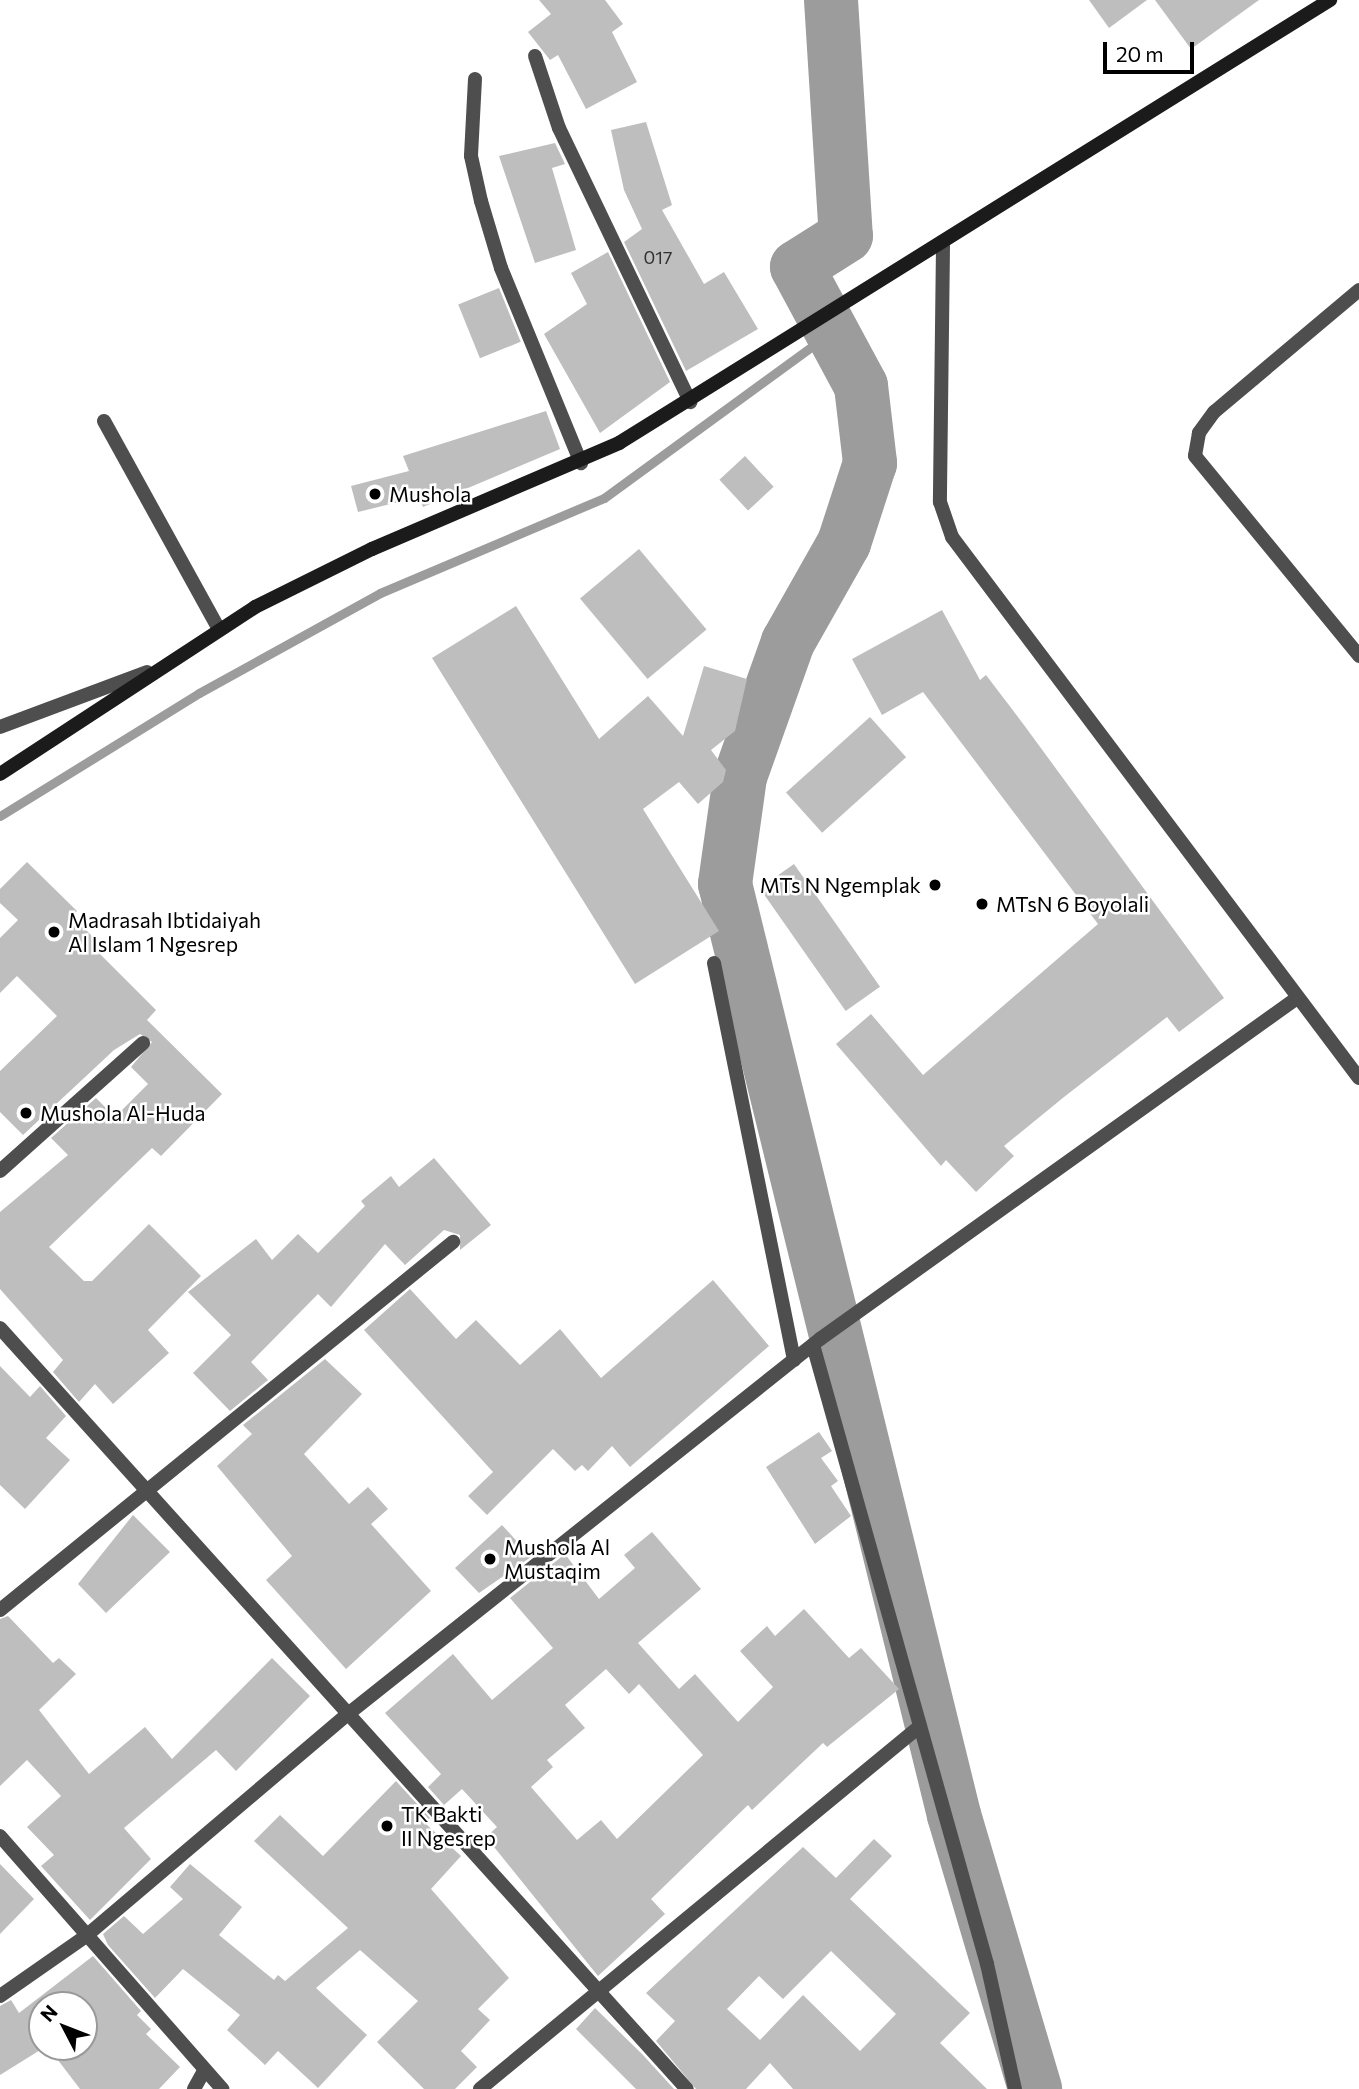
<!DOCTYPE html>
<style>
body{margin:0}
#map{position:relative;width:1359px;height:2089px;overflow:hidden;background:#fff;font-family:Commissioner,sans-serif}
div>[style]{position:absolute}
.stream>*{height:9px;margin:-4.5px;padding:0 4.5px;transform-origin:4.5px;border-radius:4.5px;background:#9c9c9c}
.river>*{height:54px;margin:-27px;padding:0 27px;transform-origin:27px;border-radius:27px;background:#9c9c9c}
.building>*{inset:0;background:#bebebe;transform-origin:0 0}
.lane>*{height:14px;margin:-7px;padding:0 7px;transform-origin:7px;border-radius:7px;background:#4e4e4e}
.street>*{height:14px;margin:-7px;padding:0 7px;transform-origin:7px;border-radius:7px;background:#4e4e4e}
.secondary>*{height:14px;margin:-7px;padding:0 7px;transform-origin:7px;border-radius:7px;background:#1b1b1b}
.dots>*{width:19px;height:19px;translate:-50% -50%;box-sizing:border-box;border:4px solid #fff;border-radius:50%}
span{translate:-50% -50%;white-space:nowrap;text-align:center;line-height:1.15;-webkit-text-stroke:5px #fff;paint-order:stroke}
.number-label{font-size:18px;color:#303030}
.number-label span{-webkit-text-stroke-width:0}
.poi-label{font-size:21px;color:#000}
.left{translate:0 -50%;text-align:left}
.right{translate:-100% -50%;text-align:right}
.north{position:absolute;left:28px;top:1991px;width:70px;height:70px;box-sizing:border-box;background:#fff;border:2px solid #999;border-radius:50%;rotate:312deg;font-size:19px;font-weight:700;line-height:28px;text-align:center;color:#000}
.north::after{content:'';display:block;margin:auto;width:24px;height:32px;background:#000;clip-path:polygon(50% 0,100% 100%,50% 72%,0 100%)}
.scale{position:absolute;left:1103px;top:42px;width:91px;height:32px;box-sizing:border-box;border:4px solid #000;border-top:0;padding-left:9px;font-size:21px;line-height:24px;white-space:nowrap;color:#000;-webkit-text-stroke:5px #fff;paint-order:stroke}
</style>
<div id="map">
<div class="stream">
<i style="left:0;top:816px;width:234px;rotate:-31.7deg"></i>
<i style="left:199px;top:693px;width:207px;rotate:-28.9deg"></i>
<i style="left:380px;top:593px;width:243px;rotate:-23deg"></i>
<i style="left:604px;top:498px;width:282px;rotate:-36.1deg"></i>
</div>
<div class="river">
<i style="left:831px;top:0;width:236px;rotate:86.4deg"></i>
<i style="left:846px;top:236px;width:58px;rotate:147.7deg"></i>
<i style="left:797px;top:267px;width:135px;rotate:61.7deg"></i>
<i style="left:861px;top:386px;width:78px;rotate:83.3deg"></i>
<i style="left:870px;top:463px;width:84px;rotate:108deg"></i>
<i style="left:844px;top:543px;width:114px;rotate:119.5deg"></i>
<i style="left:788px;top:642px;width:143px;rotate:109.6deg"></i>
<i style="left:740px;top:777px;width:108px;rotate:98deg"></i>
<i style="left:725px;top:884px;width:959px;rotate:76.18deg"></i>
<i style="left:954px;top:1815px;width:286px;rotate:73.5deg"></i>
</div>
<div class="building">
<i style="clip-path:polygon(539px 0,605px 0,623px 24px,612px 32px,637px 82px,586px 109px,558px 55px,550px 60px,528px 32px,551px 14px)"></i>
<i style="clip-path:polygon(1089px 0,1147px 0,1109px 28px)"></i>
<i style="clip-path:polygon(1155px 0,1259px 0,1191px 49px)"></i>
<i style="clip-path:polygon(646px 122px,672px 205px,662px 210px,704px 284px,724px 272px,758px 329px,686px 371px,624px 242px,642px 229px,624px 190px,611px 130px)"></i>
<i style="clip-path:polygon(555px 143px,565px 164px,552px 168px,576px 250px,535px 263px,499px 156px)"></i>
<i style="clip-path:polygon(608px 252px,670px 382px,600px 433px,544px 334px,587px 304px,571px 273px)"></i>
<i style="left:499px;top:288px;width:58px;height:44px;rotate:68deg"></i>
<i style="clip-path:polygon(546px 411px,560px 449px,423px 507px,419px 497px,358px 512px,351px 486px,409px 471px,403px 456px)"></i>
<i style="left:745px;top:456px;width:42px;height:35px;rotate:47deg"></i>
<i style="left:639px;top:549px;width:105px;height:77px;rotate:50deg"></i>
<i style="clip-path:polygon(516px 606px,599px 739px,648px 696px,683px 736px,704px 666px,747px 679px,735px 731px,711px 750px,726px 770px,723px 782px,698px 804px,679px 782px,643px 809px,719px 931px,635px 984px,432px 658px)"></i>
<i style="clip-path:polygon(942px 610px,980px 680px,986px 675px,1024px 725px,1224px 998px,1179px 1032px,1167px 1017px,1064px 1097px,1004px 1146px,1014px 1156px,976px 1192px,946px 1160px,941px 1166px,836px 1044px,871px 1014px,923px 1075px,1098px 924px,923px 692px,882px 715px,852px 659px)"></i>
<i style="left:870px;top:717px;width:54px;height:113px;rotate:48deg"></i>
<i style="clip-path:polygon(27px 862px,77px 911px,72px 916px,100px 944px,95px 949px,156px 1010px,147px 1020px,222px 1094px,161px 1156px,152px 1148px,49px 1247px,84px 1281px,92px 1281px,149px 1224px,201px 1276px,148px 1330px,169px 1353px,113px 1404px,95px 1384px,79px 1402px,53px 1372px,63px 1360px,0 1289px,0 1212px,68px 1155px,51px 1138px,96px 1098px,115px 1117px,148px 1084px,131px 1067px,152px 1042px,140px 1034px,114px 1050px,23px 1135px,0 1112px,0 1071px,57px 1016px,17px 976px,0 993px,0 938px,18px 920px,0 903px,0 889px)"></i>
<i style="left:794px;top:864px;width:150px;height:42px;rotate:55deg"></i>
<i style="clip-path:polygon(434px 1158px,491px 1225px,460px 1250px,460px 1235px,444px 1230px,405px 1265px,385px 1244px,331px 1307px,318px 1294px,251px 1362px,268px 1380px,230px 1411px,193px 1373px,231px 1335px,188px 1292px,256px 1239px,272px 1260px,298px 1234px,318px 1253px,365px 1206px,361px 1201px,391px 1176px,399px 1187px)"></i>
<i style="clip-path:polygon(713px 1280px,769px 1346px,630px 1467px,612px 1446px,588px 1471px,582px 1465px,575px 1471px,553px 1449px,487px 1515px,468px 1496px,493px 1472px,364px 1330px,410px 1289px,456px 1339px,476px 1320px,520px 1365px,560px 1329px,601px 1378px)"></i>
<i style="clip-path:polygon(325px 1359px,362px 1394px,304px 1454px,349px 1504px,368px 1487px,388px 1509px,371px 1524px,431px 1591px,346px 1669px,266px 1580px,292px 1556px,217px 1466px,252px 1434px,243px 1425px)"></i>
<i style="clip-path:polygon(0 1366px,30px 1397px,40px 1386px,66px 1416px,46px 1438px,70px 1460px,25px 1509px,0 1485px)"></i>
<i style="clip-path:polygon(819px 1432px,832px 1451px,821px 1458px,838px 1481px,831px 1486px,851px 1516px,815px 1544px,766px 1467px)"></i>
<i style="clip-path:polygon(133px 1515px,170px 1552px,106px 1613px,78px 1584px)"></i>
<i style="clip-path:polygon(502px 1525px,531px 1557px,479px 1593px,455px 1568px)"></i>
<i style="clip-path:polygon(evenodd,652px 1532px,701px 1589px,638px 1643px,679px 1689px,695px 1674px,738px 1722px,773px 1687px,740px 1651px,767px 1626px,775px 1636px,804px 1609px,849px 1658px,861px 1648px,899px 1689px,827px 1747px,823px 1743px,752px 1810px,748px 1805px,651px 1899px,665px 1914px,598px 1976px,486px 1837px,497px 1827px,462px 1789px,444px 1805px,428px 1787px,441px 1774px,385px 1713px,453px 1654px,492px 1700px,553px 1648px,510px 1598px,565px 1554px,599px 1599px,635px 1568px,624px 1555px,652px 1532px,606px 1669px,629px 1694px,639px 1684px,703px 1755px,617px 1839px,601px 1820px,577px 1840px,531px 1787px,553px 1767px,547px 1760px,585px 1728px,565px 1705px,606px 1669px)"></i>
<i style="clip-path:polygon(8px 1616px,53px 1663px,59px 1658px,76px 1674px,39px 1710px,89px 1774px,145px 1727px,172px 1759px,272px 1658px,310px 1696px,236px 1771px,216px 1750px,124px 1828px,151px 1859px,90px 1920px,41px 1866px,54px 1855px,27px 1827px,61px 1796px,27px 1760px,0 1786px,0 1619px)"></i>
<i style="clip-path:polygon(396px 1781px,430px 1818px,425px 1823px,461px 1856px,431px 1889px,509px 1978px,478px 2009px,490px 2020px,461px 2051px,477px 2067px,455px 2089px,424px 2089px,377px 2042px,418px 2001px,360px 1950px,316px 1988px,367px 2035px,318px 2088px,278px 2051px,265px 2065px,227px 2030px,240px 2015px,183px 1969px,155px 1998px,108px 1945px,103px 1934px,124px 1916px,143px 1934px,183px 1899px,170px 1887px,190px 1864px,242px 1907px,219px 1935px,274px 1980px,278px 1975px,285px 1981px,348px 1928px,254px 1841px,280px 1815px,323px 1856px)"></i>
<i style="clip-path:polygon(evenodd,874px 1839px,892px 1856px,850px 1899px,970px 2013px,940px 2043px,987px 2089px,793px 2089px,770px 2063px,746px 2089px,696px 2089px,656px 2041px,675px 2021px,646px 1993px,803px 1847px,836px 1878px,874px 1839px,831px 1951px,896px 2014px,860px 2051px,803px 1995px,760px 2040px,727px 2009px,759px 1976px,783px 1999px,831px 1951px)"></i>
<i style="clip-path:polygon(0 1864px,34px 1899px,0 1934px)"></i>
<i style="clip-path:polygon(93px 1956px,141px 2011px,137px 2015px,151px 2029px,146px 2034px,180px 2067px,159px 2089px,80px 2089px,48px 2047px,84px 2047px,84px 2005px,42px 2005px,45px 2047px,0 2075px,0 2006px,11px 2000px,19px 2013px)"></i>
<i style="clip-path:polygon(595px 2008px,643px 2055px,674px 2089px,636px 2089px,576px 2029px)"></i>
</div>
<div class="lane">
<i style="left:1359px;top:290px;width:189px;rotate:139.9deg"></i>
<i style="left:1214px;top:412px;width:26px;rotate:126deg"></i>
<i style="left:1199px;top:433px;width:23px;rotate:100deg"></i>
<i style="left:1195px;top:456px;width:259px;rotate:50.6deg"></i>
<i style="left:104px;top:421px;width:238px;rotate:61.1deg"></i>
<i style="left:714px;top:963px;width:405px;rotate:78.6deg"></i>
</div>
<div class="street">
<i style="left:535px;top:56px;width:76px;rotate:71.6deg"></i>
<i style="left:559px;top:128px;width:304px;rotate:64.4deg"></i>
<i style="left:475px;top:79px;width:77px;rotate:93deg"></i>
<i style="left:471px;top:156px;width:46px;rotate:77.5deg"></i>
<i style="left:481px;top:201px;width:70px;rotate:73.4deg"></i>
<i style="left:501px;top:268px;width:211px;rotate:67.7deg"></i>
<i style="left:943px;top:246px;width:256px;rotate:90.7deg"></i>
<i style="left:940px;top:502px;width:37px;rotate:71deg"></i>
<i style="left:952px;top:537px;width:677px;rotate:53.05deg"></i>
<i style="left:0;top:727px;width:157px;rotate:-20.5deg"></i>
<i style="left:0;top:1171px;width:192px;rotate:-41.8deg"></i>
<i style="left:0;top:1328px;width:1025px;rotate:47.93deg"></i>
<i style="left:813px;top:1345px;width:643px;rotate:74.3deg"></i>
<i style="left:987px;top:1964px;width:128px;rotate:77.4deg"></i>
<i style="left:0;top:1610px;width:584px;rotate:-39.09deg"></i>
<i style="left:0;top:1836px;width:337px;rotate:48.7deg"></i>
<i style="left:0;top:1996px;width:105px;rotate:-34.9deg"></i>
<i style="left:86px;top:1936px;width:343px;rotate:-40.3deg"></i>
<i style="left:348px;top:1714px;width:603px;rotate:-38.47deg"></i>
<i style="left:820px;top:1339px;width:586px;rotate:-35.56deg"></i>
<i style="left:194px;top:2089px;width:18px;rotate:-61deg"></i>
<i style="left:480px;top:2089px;width:570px;rotate:-39.52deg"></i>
</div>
<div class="secondary">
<i style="left:0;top:774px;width:305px;rotate:-33.2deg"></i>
<i style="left:255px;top:607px;width:131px;rotate:-26.4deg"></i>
<i style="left:372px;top:549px;width:269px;rotate:-23.2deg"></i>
<i style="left:619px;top:443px;width:838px;rotate:-31.93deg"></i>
</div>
<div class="dots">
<i style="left:375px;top:494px;background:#000"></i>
<i style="left:935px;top:885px;background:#000"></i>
<i style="left:982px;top:904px;background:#000"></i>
<i style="left:54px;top:932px;background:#000"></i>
<i style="left:26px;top:1113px;background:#000"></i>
<i style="left:490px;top:1559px;background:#000"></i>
<i style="left:387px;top:1826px;background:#000"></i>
</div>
<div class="number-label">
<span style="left:658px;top:257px">017</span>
</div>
<div class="poi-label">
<span class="left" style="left:389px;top:494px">Mushola</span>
<span class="right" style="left:921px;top:885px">MTs N Ngemplak</span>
<span class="left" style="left:996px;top:904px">MTsN 6 Boyolali</span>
<span class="left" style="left:68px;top:932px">Madrasah Ibtidaiyah<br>Al Islam 1 Ngesrep</span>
<span class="left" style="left:40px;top:1113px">Mushola Al-Huda</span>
<span class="left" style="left:504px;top:1559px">Mushola Al<br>Mustaqim</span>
<span class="left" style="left:401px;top:1826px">TK Bakti<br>II Ngesrep</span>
</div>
<div class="north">N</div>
<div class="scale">20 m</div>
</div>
